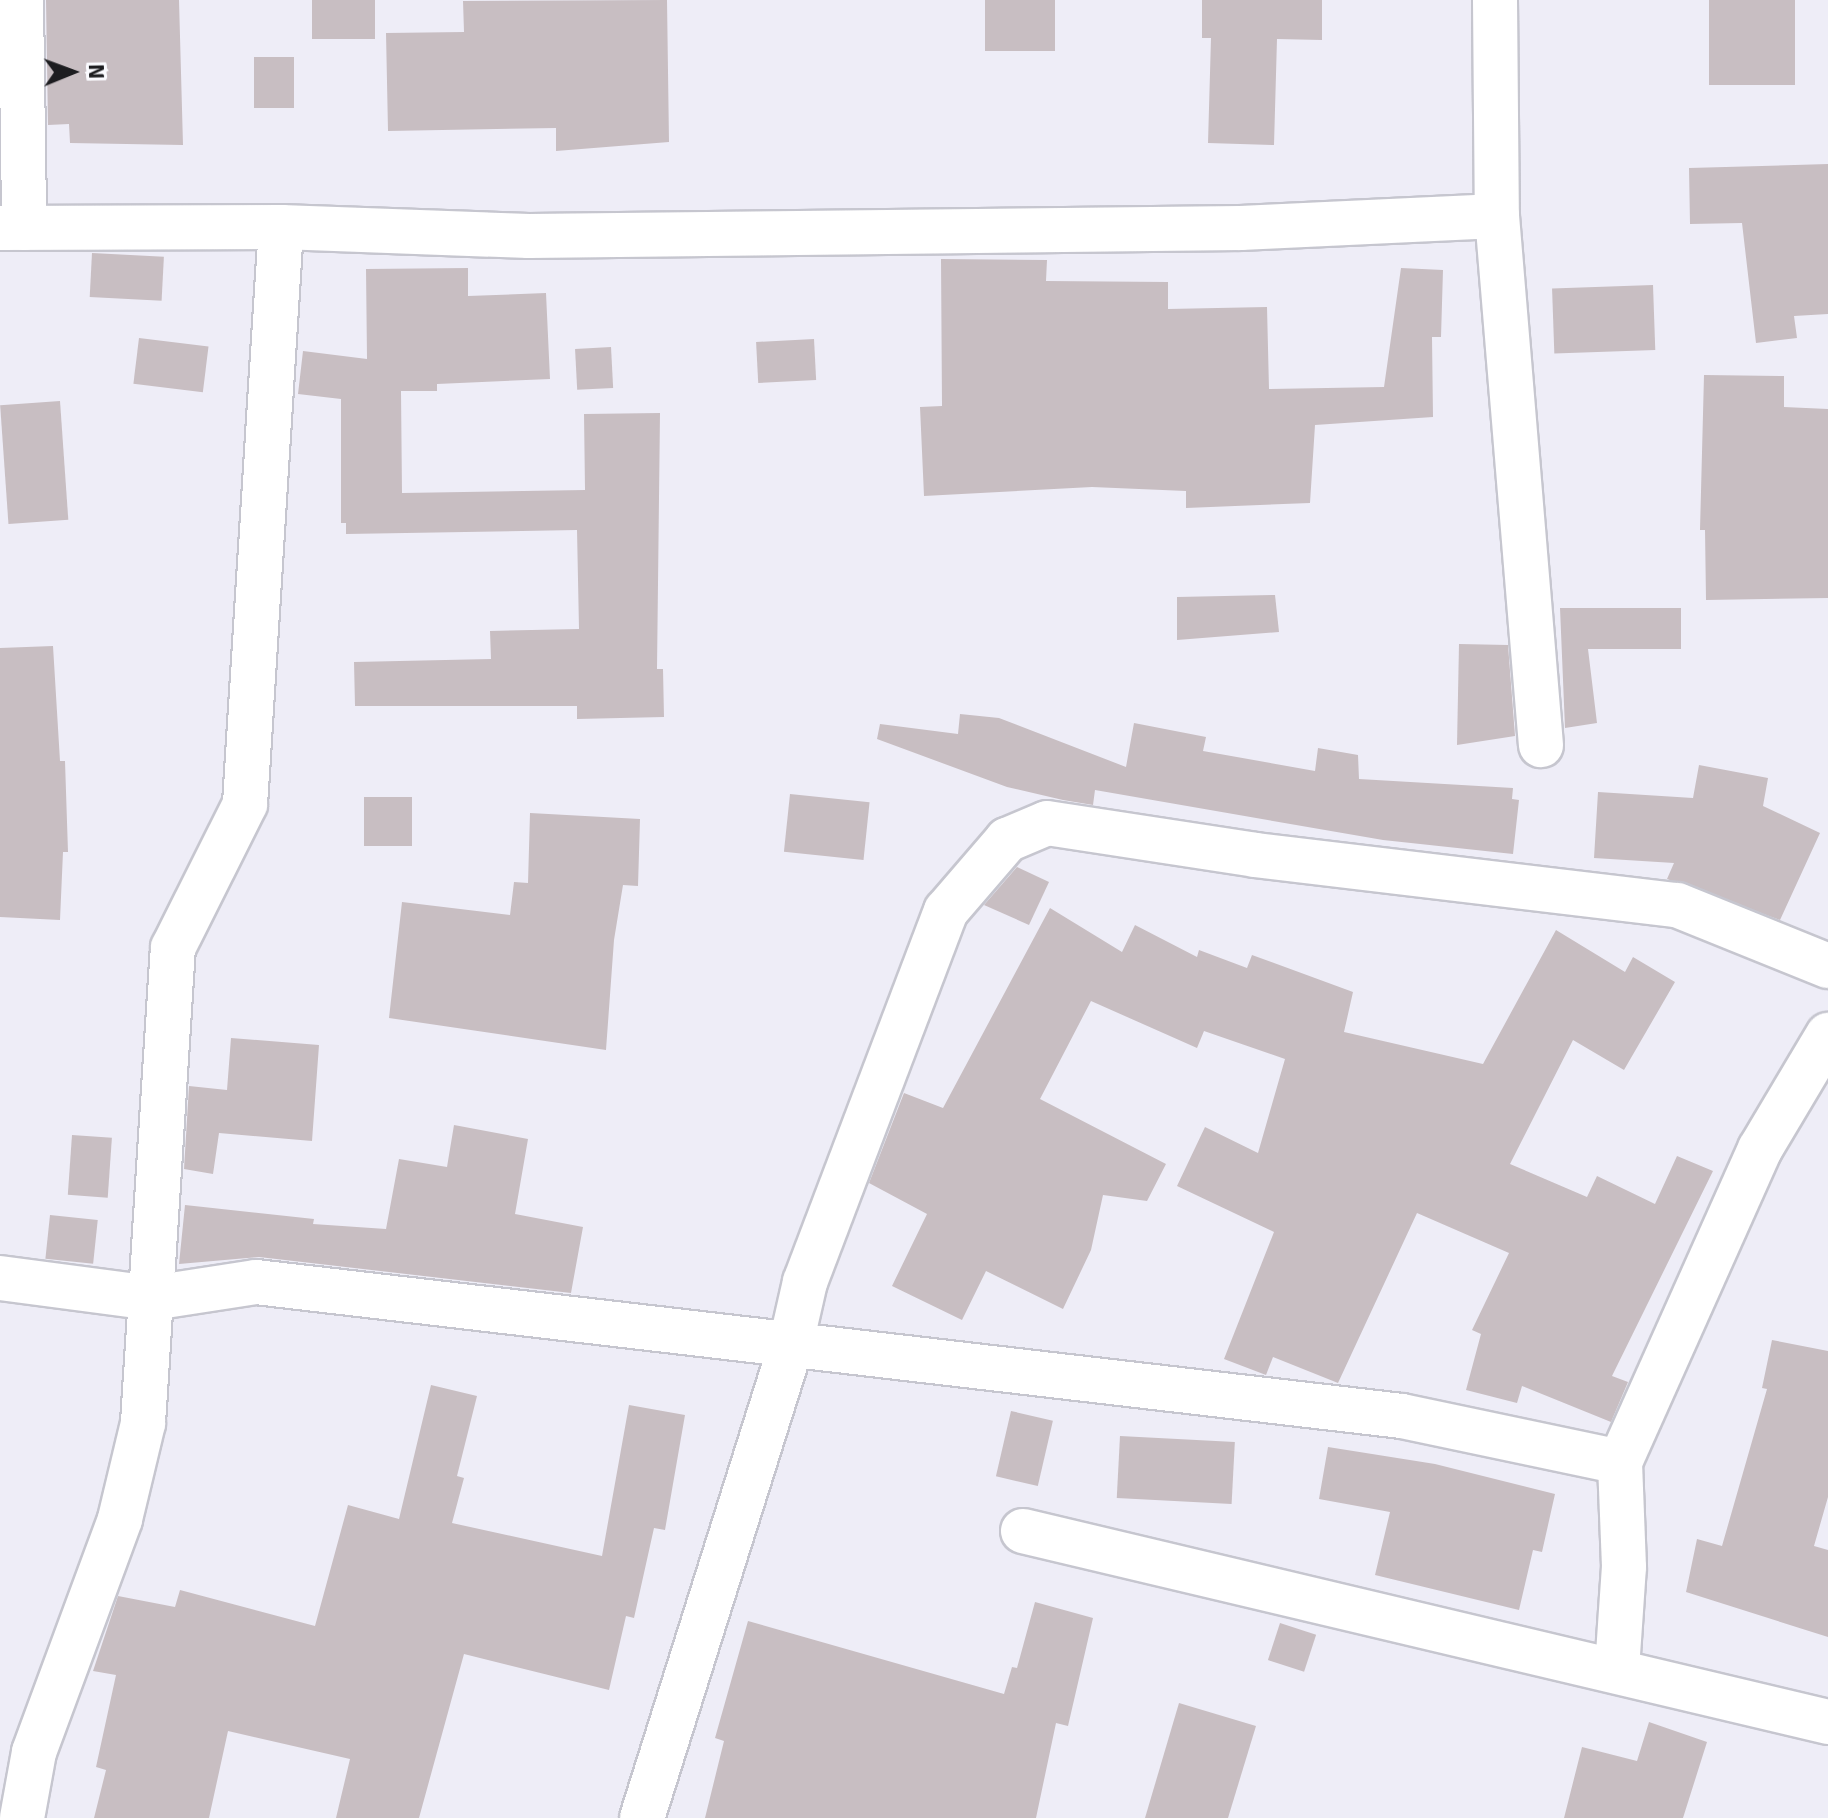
<!DOCTYPE html>
<style>
body{margin:0}
#map{position:relative;width:1828px;height:1818px;overflow:hidden;background:#eeedf7;font-family:Signika,sans-serif}
div>[style]{position:absolute}
.building>*{inset:0;background:#c8bec2;transform-origin:0 0}
.roads{filter:drop-shadow(2px 0 #c6c6cf) drop-shadow(-2px 0 #c6c6cf) drop-shadow(0 2px #c6c6cf) drop-shadow(0 -2px #c6c6cf)}
.minor>*{height:44px;margin:-22px;padding:0 22px;transform-origin:22px;border-radius:22px;background:#fff}
span{translate:-50% -50%;white-space:nowrap;text-align:center;line-height:1.15;-webkit-text-stroke:6px #fbfbff;paint-order:stroke}
.north{position:absolute;left:32px;top:32px;width:80px;height:80px;-webkit-text-stroke:6px #fbfbff;paint-order:stroke;rotate:89deg;font-size:22px;font-weight:700;line-height:32px;text-align:center;color:#1d1d20}
.north::after{content:'';display:block;margin:auto;width:28px;height:36px;background:#1d1d20;clip-path:polygon(50% 0,100% 100%,50% 72%,0 100%)}
</style>
<div id="map">
<div class="building">
<i style="clip-path:polygon(46px 0,179px 0,183px 145px,70px 143px,69px 124px,48px 125px)"></i>
<i style="left:312px;top:0;width:63px;height:39px"></i>
<i style="clip-path:polygon(667px 0,669px 142px,556px 151px,556px 128px,388px 131px,386px 33px,464px 32px,463px 1px)"></i>
<i style="left:985px;top:0;width:70px;height:51px"></i>
<i style="clip-path:polygon(1202px 0,1322px 0,1322px 40px,1277px 39px,1274px 145px,1208px 143px,1211px 38px,1202px 38px)"></i>
<i style="left:1709px;top:0;width:86px;height:85px"></i>
<i style="left:294px;top:57px;width:51px;height:40px;rotate:90deg"></i>
<i style="clip-path:polygon(1828px 164px,1828px 314px,1794px 316px,1797px 338px,1756px 343px,1742px 223px,1690px 224px,1689px 168px)"></i>
<i style="left:92px;top:253px;width:72px;height:44px;rotate:3deg"></i>
<i style="clip-path:polygon(941px 259px,1047px 260px,1046px 281px,1168px 282px,1168px 309px,1267px 307px,1269px 389px,1384px 387px,1401px 268px,1443px 270px,1441px 337px,1432px 337px,1433px 417px,1315px 425px,1310px 503px,1186px 508px,1186px 491px,1092px 487px,924px 496px,920px 407px,942px 406px)"></i>
<i style="clip-path:polygon(468px 268px,468px 296px,546px 293px,550px 379px,437px 384px,437px 391px,401px 391px,402px 493px,585px 490px,584px 414px,660px 413px,657px 669px,663px 669px,664px 717px,577px 719px,577px 706px,355px 706px,354px 662px,491px 659px,490px 631px,579px 629px,577px 530px,346px 534px,346px 523px,341px 523px,341px 399px,298px 394px,303px 351px,367px 359px,366px 269px)"></i>
<i style="left:1653px;top:285px;width:65px;height:101px;rotate:88deg"></i>
<i style="left:139px;top:338px;width:70px;height:46px;rotate:7deg"></i>
<i style="left:814px;top:339px;width:41px;height:58px;rotate:87deg"></i>
<i style="left:611px;top:347px;width:41px;height:36px;rotate:87deg"></i>
<i style="clip-path:polygon(1704px 375px,1784px 376px,1784px 407px,1828px 409px,1828px 598px,1706px 600px,1705px 530px,1700px 530px)"></i>
<i style="left:60px;top:401px;width:119px;height:60px;rotate:86deg"></i>
<i style="clip-path:polygon(1275px 595px,1279px 632px,1177px 640px,1177px 597px)"></i>
<i style="clip-path:polygon(1560px 608px,1681px 608px,1681px 649px,1588px 649px,1597px 723px,1565px 728px)"></i>
<i style="clip-path:polygon(1459px 644px,1508px 645px,1515px 736px,1457px 745px)"></i>
<i style="clip-path:polygon(53px 646px,60px 761px,65px 761px,68px 852px,63px 852px,60px 920px,0 917px,0 648px)"></i>
<i style="clip-path:polygon(960px 714px,999px 718px,1126px 767px,1134px 723px,1206px 737px,1203px 751px,1315px 771px,1318px 748px,1358px 755px,1359px 779px,1513px 788px,1512px 799px,1519px 800px,1513px 854px,1383px 840px,1095px 790px,1093px 805px,1063px 800px,1007px 787px,877px 739px,880px 724px,958px 734px)"></i>
<i style="clip-path:polygon(1699px 765px,1768px 778px,1763px 806px,1820px 833px,1780px 920px,1667px 879px,1674px 863px,1594px 858px,1598px 792px,1693px 798px)"></i>
<i style="left:790px;top:794px;width:80px;height:58px;rotate:6deg"></i>
<i style="left:364px;top:797px;width:48px;height:49px"></i>
<i style="clip-path:polygon(530px 813px,640px 819px,638px 886px,623px 885px,614px 940px,606px 1050px,389px 1018px,402px 902px,510px 915px,514px 882px,528px 883px)"></i>
<i style="clip-path:polygon(1017px 867px,1049px 882px,1029px 925px,984px 905px)"></i>
<i style="clip-path:polygon(1050px 908px,1122px 952px,1135px 925px,1197px 957px,1199px 950px,1247px 968px,1252px 955px,1353px 992px,1344px 1032px,1483px 1064px,1556px 930px,1625px 972px,1633px 957px,1675px 982px,1624px 1070px,1573px 1040px,1510px 1164px,1587px 1197px,1597px 1176px,1655px 1204px,1677px 1156px,1713px 1171px,1612px 1376px,1628px 1382px,1611px 1422px,1522px 1386px,1517px 1403px,1466px 1390px,1481px 1334px,1472px 1330px,1509px 1253px,1417px 1213px,1338px 1383px,1273px 1357px,1266px 1375px,1224px 1359px,1274px 1232px,1177px 1186px,1205px 1127px,1258px 1153px,1285px 1059px,1204px 1031px,1197px 1048px,1091px 1001px,1040px 1099px,1166px 1164px,1147px 1201px,1103px 1195px,1091px 1250px,1063px 1309px,986px 1271px,962px 1320px,892px 1286px,927px 1214px,869px 1183px,904px 1093px,943px 1108px)"></i>
<i style="clip-path:polygon(231px 1038px,319px 1045px,312px 1141px,219px 1133px,213px 1174px,184px 1169px,189px 1086px,227px 1090px)"></i>
<i style="clip-path:polygon(454px 1125px,528px 1139px,515px 1214px,583px 1227px,571px 1293px,259px 1257px,179px 1264px,185px 1205px,314px 1219px,313px 1224px,386px 1229px,399px 1159px,447px 1167px)"></i>
<i style="left:72px;top:1135px;width:40px;height:60px;rotate:4deg"></i>
<i style="left:50px;top:1215px;width:48px;height:44px;rotate:6deg"></i>
<i style="clip-path:polygon(1772px 1340px,1828px 1351px,1828px 1497px,1814px 1546px,1828px 1550px,1828px 1637px,1686px 1592px,1697px 1539px,1722px 1546px,1767px 1389px,1762px 1388px)"></i>
<i style="clip-path:polygon(431px 1385px,477px 1396px,457px 1476px,464px 1478px,452px 1523px,602px 1556px,629px 1405px,685px 1415px,665px 1530px,654px 1528px,634px 1618px,626px 1616px,609px 1690px,464px 1654px,419px 1818px,336px 1818px,350px 1759px,228px 1731px,209px 1818px,94px 1818px,106px 1770px,96px 1767px,116px 1675px,93px 1671px,118px 1596px,175px 1607px,180px 1590px,315px 1626px,348px 1505px,399px 1519px)"></i>
<i style="left:1011px;top:1411px;width:43px;height:67px;rotate:13deg"></i>
<i style="left:1120px;top:1436px;width:115px;height:62px;rotate:3deg"></i>
<i style="clip-path:polygon(1328px 1447px,1435px 1464px,1555px 1494px,1542px 1552px,1533px 1550px,1519px 1610px,1375px 1575px,1390px 1512px,1319px 1499px)"></i>
<i style="clip-path:polygon(1035px 1602px,1093px 1618px,1068px 1726px,1056px 1723px,1036px 1818px,705px 1818px,724px 1741px,715px 1738px,748px 1621px,1004px 1694px,1012px 1667px,1017px 1668px)"></i>
<i style="left:1280px;top:1623px;width:38px;height:39px;rotate:18deg"></i>
<i style="clip-path:polygon(1179px 1703px,1256px 1726px,1228px 1818px,1145px 1818px)"></i>
<i style="clip-path:polygon(1649px 1722px,1707px 1742px,1683px 1818px,1564px 1818px,1582px 1747px,1637px 1761px)"></i>
</div>
<div class="roads">
<div class="minor">
<i style="left:21px;top:0;width:228px;rotate:89.2deg"></i>
<i style="left:1495px;top:0;width:216px;rotate:89.5deg"></i>
<i style="left:1497px;top:216px;width:531px;rotate:85.25deg"></i>
<i style="left:0;top:228px;width:281px;rotate:-0.2deg"></i>
<i style="left:281px;top:227px;width:248px;rotate:2.1deg"></i>
<i style="left:529px;top:236px;width:712px;rotate:-0.64deg"></i>
<i style="left:1241px;top:228px;width:256px;rotate:-2.7deg"></i>
<i style="left:0;top:1278px;width:153px;rotate:7.5deg"></i>
<i style="left:152px;top:1298px;width:105px;rotate:-8.7deg"></i>
<i style="left:256px;top:1282px;width:1154px;rotate:6.67deg"></i>
<i style="left:1402px;top:1416px;width:223px;rotate:11.9deg"></i>
<i style="left:1023px;top:1531px;width:827px;rotate:13.35deg"></i>
<i style="left:1617px;top:1669px;width:102px;rotate:-86.1deg"></i>
<i style="left:1624px;top:1567px;width:105px;rotate:-92.2deg"></i>
<i style="left:1620px;top:1462px;width:343px;rotate:-65.9deg"></i>
<i style="left:1760px;top:1149px;width:133px;rotate:-59.2deg"></i>
<i style="left:22px;top:1818px;width:67px;rotate:-79.7deg"></i>
<i style="left:34px;top:1752px;width:248px;rotate:-69.7deg"></i>
<i style="left:120px;top:1519px;width:99px;rotate:-76.5deg"></i>
<i style="left:143px;top:1423px;width:476px;rotate:-86.4deg"></i>
<i style="left:173px;top:948px;width:161px;rotate:-63.4deg"></i>
<i style="left:245px;top:804px;width:578px;rotate:-86.43deg"></i>
<i style="left:642px;top:1818px;width:493px;rotate:-72.5deg"></i>
<i style="left:790px;top:1348px;width:68px;rotate:-77.2deg"></i>
<i style="left:805px;top:1282px;width:397px;rotate:-69.2deg"></i>
<i style="left:946px;top:911px;width:94px;rotate:-49.3deg"></i>
<i style="left:1007px;top:840px;width:43px;rotate:-23deg"></i>
<i style="left:1047px;top:823px;width:210px;rotate:8.7deg"></i>
<i style="left:1255px;top:855px;width:425px;rotate:6.8deg"></i>
<i style="left:1677px;top:905px;width:163px;rotate:22deg"></i>
</div>
</div>
<div class="north">N</div>
</div>
